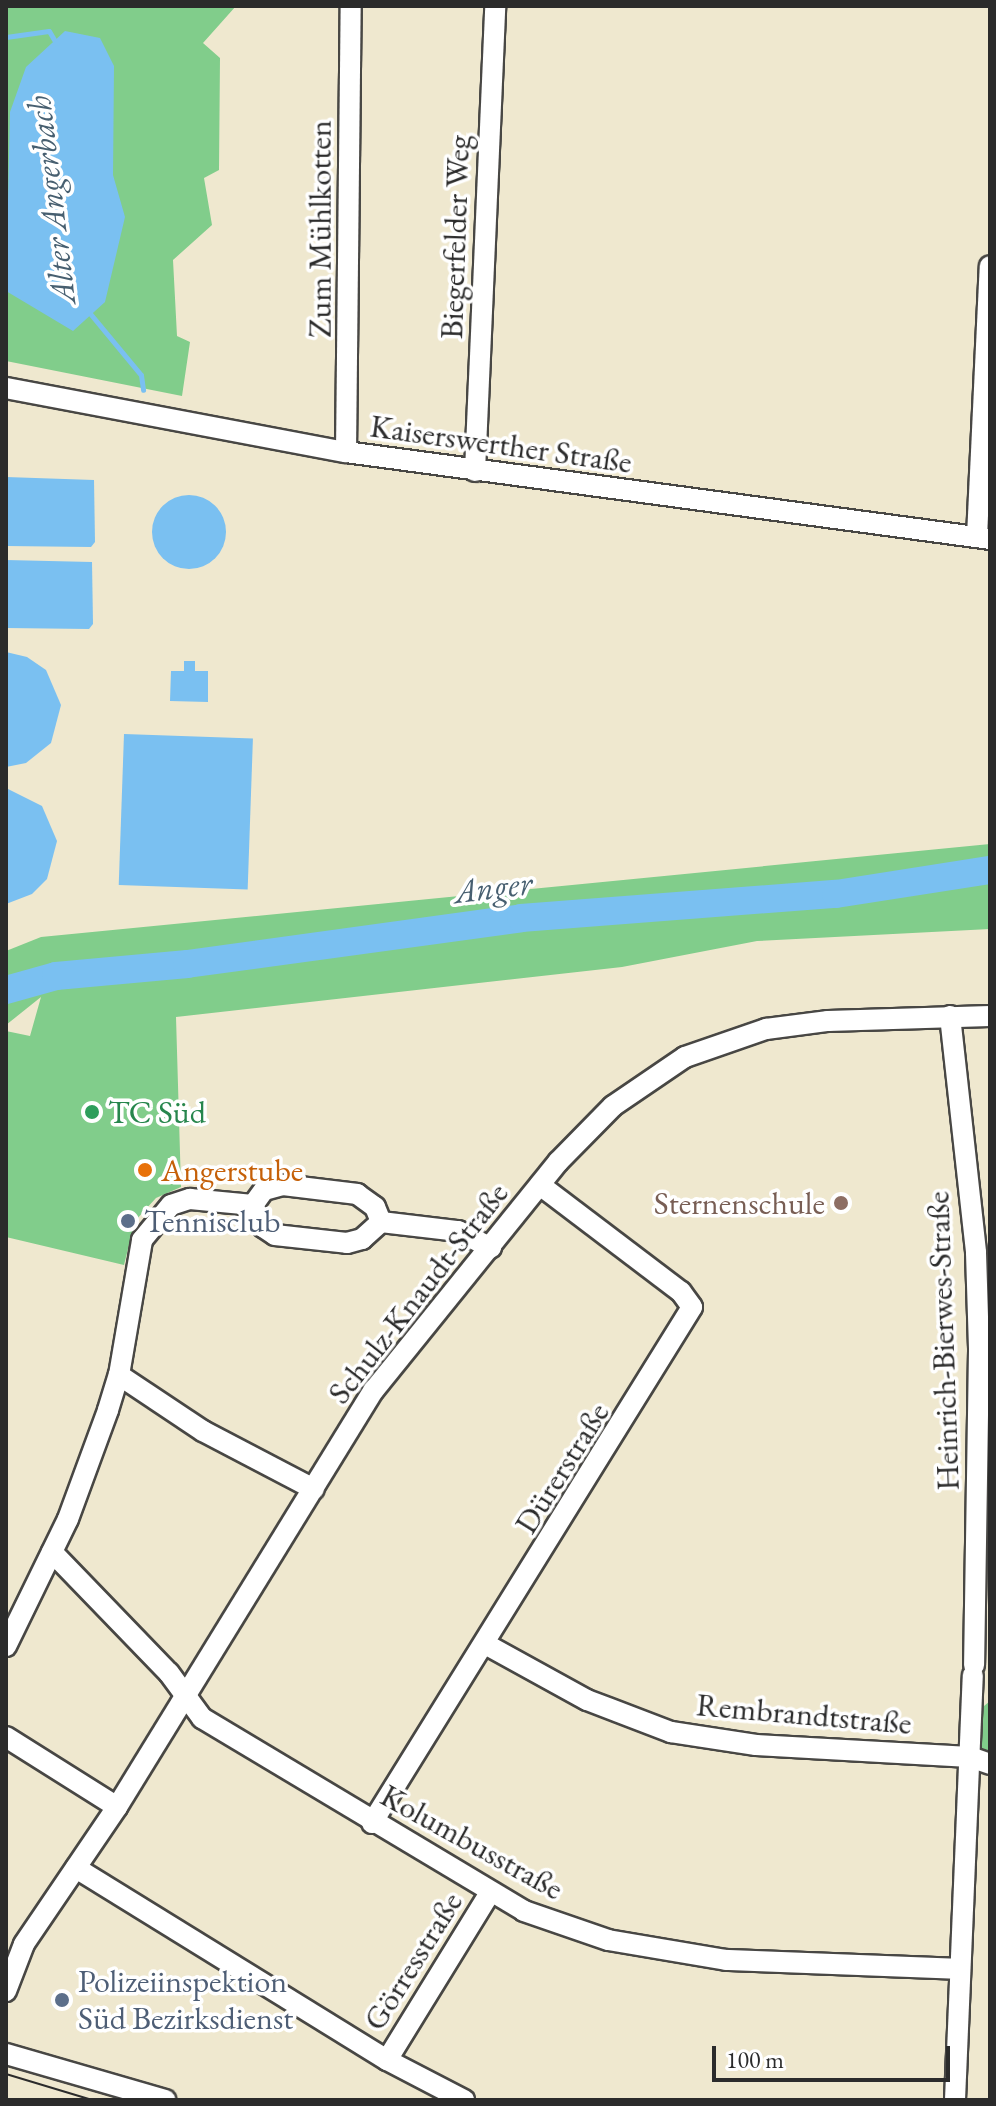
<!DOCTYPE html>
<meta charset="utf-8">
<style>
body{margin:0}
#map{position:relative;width:996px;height:2106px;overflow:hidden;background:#efe8cf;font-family:"EB Garamond",serif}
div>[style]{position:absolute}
.green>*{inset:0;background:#81cd8b}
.water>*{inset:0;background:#7ac0f1;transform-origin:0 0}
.round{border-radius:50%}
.stream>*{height:5px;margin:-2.5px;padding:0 2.5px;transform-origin:2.5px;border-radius:2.5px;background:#7ac0f1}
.river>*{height:28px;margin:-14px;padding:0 14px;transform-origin:14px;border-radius:14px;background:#7ac0f1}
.roads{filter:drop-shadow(2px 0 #484744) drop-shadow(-2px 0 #484744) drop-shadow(0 2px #484744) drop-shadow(0 -2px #484744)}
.minor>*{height:20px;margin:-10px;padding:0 10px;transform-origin:10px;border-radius:10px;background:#fff}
.tram>*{height:2px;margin:-1px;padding:0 1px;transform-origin:1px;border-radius:1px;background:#2b2b2b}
.dots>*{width:22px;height:22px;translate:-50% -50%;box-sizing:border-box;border:4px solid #fff;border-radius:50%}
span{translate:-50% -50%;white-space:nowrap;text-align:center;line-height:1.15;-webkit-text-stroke:7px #fff;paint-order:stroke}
.street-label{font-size:32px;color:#2b2b2b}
.leisure-label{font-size:32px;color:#27864d}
.left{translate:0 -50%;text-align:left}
.food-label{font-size:32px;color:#c56008}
.education-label{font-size:32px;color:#785e54}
.right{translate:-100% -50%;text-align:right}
.service-label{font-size:32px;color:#4e5e75}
.water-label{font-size:34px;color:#475f70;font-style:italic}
.frame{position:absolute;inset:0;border:8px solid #2b2b2b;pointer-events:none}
.scale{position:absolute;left:712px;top:2046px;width:238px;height:36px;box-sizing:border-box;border:4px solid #2b2b2b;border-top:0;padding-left:10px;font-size:24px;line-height:28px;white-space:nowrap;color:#2b2b2b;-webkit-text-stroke:6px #fff;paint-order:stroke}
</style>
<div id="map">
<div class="green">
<i style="clip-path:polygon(6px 6px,236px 6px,203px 43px,220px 58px,219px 170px,204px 178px,212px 225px,173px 260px,177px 336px,190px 342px,182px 396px,6px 361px)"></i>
<i style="clip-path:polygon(990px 844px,990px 929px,757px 941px,622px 967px,176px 1017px,181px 1187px,156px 1198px,135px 1221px,124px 1265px,6px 1237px,6px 1031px,30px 1036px,41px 997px,6px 1025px,6px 951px,41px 937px)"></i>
<i style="clip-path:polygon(990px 1701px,990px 1758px,980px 1754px,977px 1712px)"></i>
</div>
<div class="water">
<i style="clip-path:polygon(65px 31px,100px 38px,114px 66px,113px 175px,125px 217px,105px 302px,73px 331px,6px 291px,10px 112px,26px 67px)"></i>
<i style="clip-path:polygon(6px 477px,94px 480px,95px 542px,91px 547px,6px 546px)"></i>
<i class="round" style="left:152px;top:495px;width:74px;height:74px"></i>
<i style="clip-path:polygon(6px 560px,92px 562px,93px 624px,89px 629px,6px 628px)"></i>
<i style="clip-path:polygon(6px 652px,27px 657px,46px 670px,61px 705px,51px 743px,26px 763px,6px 767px)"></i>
<i style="clip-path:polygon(184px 661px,195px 661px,195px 671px,208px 671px,208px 702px,170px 701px,171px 671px,184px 671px)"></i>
<i style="left:124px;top:734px;width:129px;height:151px;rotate:2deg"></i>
<i style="clip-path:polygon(6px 788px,42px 806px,57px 841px,47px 879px,32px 894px,6px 904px)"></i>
</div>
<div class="stream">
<i style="left:6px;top:37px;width:43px;rotate:-7.9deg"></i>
<i style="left:49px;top:31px;width:14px;rotate:60deg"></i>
<i style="left:88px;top:311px;width:83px;rotate:50.4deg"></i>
<i style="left:141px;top:375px;width:15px;rotate:82deg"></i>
</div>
<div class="river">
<i style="left:6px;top:990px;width:52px;rotate:-15.6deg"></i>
<i style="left:56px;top:976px;width:132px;rotate:-5.2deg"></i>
<i style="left:187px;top:964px;width:337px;rotate:-7.8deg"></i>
<i style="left:521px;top:918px;width:316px;rotate:-4.4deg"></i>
<i style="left:836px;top:894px;width:156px;rotate:-8.9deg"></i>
</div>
<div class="roads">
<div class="minor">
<i style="left:6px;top:388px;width:346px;rotate:10.7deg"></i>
<i style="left:346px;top:452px;width:650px;rotate:7.69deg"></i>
<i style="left:346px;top:452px;width:446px;rotate:-89.4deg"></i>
<i style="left:475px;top:471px;width:465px;rotate:-87.5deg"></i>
<i style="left:977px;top:537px;width:271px;rotate:-87.3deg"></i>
<i style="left:950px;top:1016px;width:238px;rotate:83.7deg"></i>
<i style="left:976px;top:1253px;width:98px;rotate:88.2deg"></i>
<i style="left:979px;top:1351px;width:314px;rotate:90.9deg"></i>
<i style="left:253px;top:1205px;width:19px;rotate:-54deg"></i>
<i style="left:264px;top:1190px;width:20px;rotate:-15deg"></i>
<i style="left:283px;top:1185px;width:75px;rotate:6.9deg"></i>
<i style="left:357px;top:1194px;width:22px;rotate:36deg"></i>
<i style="left:375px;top:1207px;width:16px;rotate:68deg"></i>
<i style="left:119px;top:1375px;width:101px;rotate:33.7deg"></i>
<i style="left:203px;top:1431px;width:125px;rotate:27.6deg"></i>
<i style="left:52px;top:1552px;width:168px;rotate:46deg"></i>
<i style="left:169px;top:1673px;width:56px;rotate:53.7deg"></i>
<i style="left:202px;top:1718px;width:375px;rotate:30.9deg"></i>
<i style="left:524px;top:1911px;width:89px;rotate:19deg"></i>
<i style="left:608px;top:1940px;width:120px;rotate:9.6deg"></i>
<i style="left:726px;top:1960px;width:233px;rotate:2.2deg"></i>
<i style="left:487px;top:1645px;width:114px;rotate:28.8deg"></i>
<i style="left:587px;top:1700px;width:90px;rotate:20.9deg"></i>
<i style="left:671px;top:1732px;width:86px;rotate:8.7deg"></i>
<i style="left:756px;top:1745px;width:214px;rotate:3.2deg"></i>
<i style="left:970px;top:1757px;width:21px;rotate:19deg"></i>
<i style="left:6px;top:1646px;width:141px;rotate:-64deg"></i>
<i style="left:68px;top:1519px;width:116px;rotate:-69.8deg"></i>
<i style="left:108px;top:1410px;width:37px;rotate:-73deg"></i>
<i style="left:119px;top:1375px;width:137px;rotate:-80.3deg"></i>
<i style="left:142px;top:1240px;width:45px;rotate:-50.4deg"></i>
<i style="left:171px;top:1205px;width:20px;rotate:-18deg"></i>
<i style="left:190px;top:1199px;width:63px;rotate:5.4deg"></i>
<i style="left:253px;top:1205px;width:24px;rotate:66deg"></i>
<i style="left:263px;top:1227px;width:14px;rotate:34deg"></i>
<i style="left:275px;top:1235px;width:72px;rotate:6.3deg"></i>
<i style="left:347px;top:1243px;width:16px;rotate:-15deg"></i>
<i style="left:362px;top:1239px;width:25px;rotate:-42deg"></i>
<i style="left:381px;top:1222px;width:78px;rotate:6.7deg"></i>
<i style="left:458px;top:1231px;width:37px;rotate:27deg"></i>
<i style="left:6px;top:1737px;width:131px;rotate:32.2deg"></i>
<i style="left:372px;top:1823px;width:607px;rotate:-58.19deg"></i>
<i style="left:692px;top:1307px;width:19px;rotate:-126deg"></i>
<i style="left:681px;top:1292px;width:177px;rotate:-142.8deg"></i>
<i style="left:76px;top:1868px;width:365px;rotate:31.7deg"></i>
<i style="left:387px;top:2060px;width:87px;rotate:27.5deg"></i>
<i style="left:6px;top:1991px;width:50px;rotate:-69deg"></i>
<i style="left:24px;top:1944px;width:166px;rotate:-55.8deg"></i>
<i style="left:117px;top:1807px;width:490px;rotate:-58.4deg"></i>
<i style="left:374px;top:1390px;width:293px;rotate:-51.1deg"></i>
<i style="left:558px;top:1162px;width:78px;rotate:-45.5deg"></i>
<i style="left:613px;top:1106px;width:87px;rotate:-34.2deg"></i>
<i style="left:685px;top:1057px;width:86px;rotate:-19.1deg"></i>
<i style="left:766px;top:1029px;width:63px;rotate:-7.4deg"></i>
<i style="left:828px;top:1021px;width:162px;rotate:-1.8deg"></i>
<i style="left:6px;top:2054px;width:166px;rotate:16.1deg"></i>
<i style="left:387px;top:2060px;width:195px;rotate:-58.4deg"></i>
<i style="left:955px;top:2100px;width:425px;rotate:-87.6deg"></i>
</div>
</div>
<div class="tram">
<i style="left:6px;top:2074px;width:90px;rotate:16.8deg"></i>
</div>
<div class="dots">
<i style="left:92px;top:1112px;background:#2e9e5b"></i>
<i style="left:145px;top:1170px;background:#e8710a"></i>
<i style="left:841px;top:1203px;background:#8d6e63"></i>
<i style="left:128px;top:1221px;background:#5c6f8a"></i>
<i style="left:62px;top:2000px;background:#5c6f8a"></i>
</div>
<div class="street-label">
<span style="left:320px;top:229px;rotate:-90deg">Zum Mühlkotten</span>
<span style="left:455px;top:237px;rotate:-88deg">Biegerfelder Weg</span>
<span style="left:501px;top:444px;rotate:8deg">Kaiserswerther Straße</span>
<span style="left:418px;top:1293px;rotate:-52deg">Schulz-Knaudt-Straße</span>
<span style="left:943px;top:1341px;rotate:-92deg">Heinrich-Bierwes-Straße</span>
<span style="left:562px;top:1468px;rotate:-58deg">Dürerstraße</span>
<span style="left:804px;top:1714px;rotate:5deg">Rembrandtstraße</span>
<span style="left:472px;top:1842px;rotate:29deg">Kolumbusstraße</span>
<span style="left:413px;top:1961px;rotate:-58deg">Görresstraße</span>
</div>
<div class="leisure-label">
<span class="left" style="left:108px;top:1112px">TC Süd</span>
</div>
<div class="food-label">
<span class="left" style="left:161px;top:1170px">Angerstube</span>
</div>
<div class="education-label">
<span class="right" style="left:825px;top:1203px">Sternenschule</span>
</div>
<div class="service-label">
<span class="left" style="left:144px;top:1221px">Tennisclub</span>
<span class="left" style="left:78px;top:2000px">Polizeiinspektion<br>Süd Bezirksdienst</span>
</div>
<div class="water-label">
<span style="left:51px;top:200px;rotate:-97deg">Alter Angerbach</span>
<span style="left:493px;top:887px;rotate:-7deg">Anger</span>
</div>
<div class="frame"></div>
<div class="scale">100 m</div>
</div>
